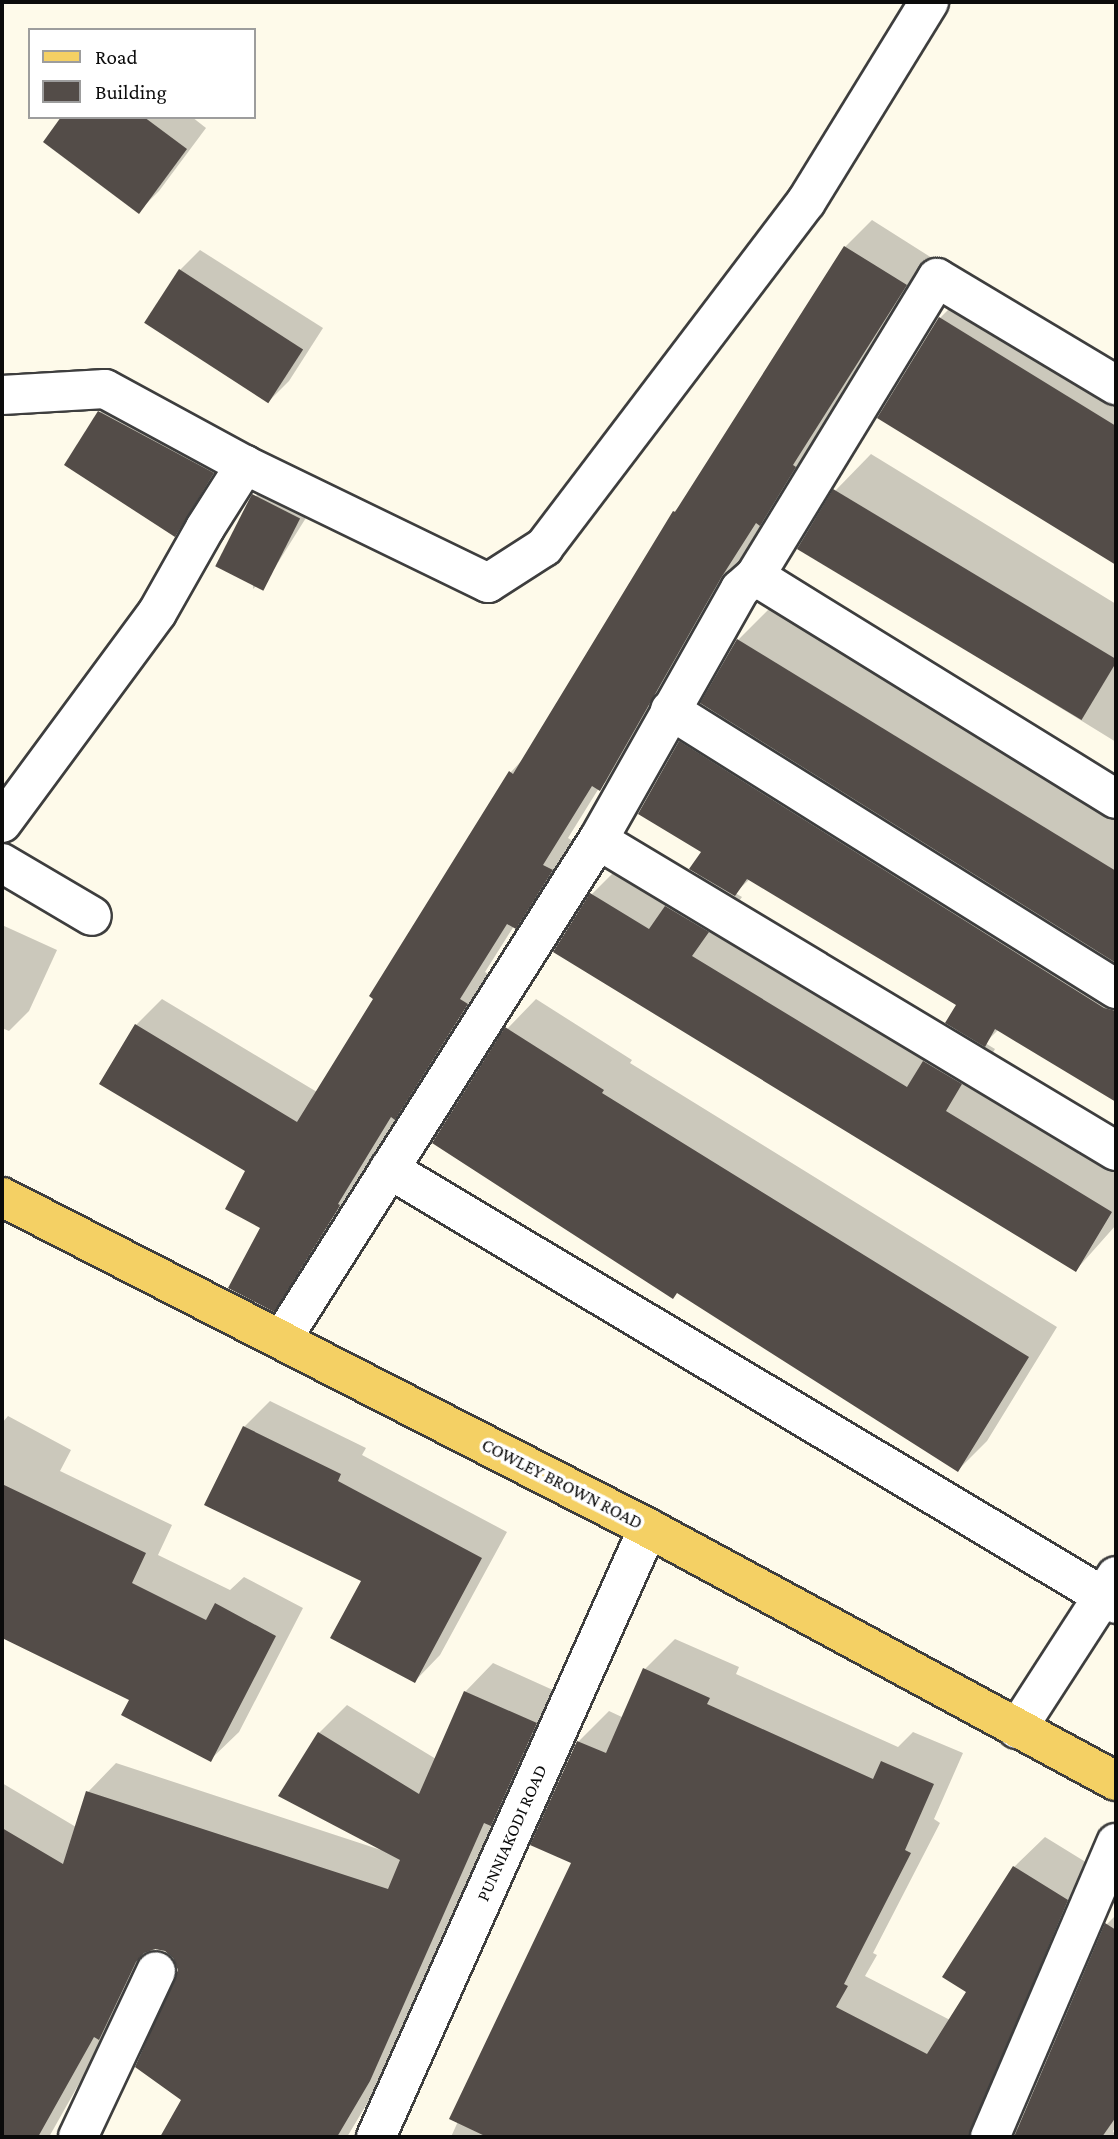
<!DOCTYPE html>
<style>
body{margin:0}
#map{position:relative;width:1118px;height:2139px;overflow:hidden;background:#fefaea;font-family:"Crimson Pro",serif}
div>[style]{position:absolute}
.shadow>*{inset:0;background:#0003}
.building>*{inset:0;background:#534c48;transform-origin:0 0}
.roads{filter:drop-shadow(2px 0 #3e3e3e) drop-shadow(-2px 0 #3e3e3e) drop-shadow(0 2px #3e3e3e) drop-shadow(0 -2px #3e3e3e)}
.minor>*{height:38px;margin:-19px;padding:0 19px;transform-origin:19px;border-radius:19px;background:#fff}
.major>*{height:38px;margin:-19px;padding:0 19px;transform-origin:19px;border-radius:19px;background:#f4d064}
span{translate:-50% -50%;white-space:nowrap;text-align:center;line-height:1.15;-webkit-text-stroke:7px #fff;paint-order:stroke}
.street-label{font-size:18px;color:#0b0b0b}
.frame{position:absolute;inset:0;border:4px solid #0b0b0b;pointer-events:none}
.legend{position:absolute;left:28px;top:28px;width:228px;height:91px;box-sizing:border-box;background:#fff;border:2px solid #9d9d9d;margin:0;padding:9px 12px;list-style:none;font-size:21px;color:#0b0b0b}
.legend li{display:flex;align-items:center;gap:14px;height:35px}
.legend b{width:35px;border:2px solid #9d9d9d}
</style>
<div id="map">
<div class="shadow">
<i style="clip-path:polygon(63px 117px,192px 117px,206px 128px,159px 191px,139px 211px)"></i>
<i style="clip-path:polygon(872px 220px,932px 258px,818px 438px,786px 497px,771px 513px,747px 550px,626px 763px,599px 788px,568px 838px,578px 844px,542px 901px,514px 926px,485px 972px,493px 977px,421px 1091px,406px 1106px,300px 1283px,273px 1309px,263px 1227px,247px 1171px,136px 1025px,162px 999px,317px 1092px,375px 998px,372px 996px,511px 772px,525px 757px,674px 512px,683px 503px,845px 247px)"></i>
<i style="clip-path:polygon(200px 250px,323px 328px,289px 381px,269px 401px,180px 270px)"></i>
<i style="clip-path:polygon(973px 285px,1116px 374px,1116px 563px,879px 418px,940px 318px)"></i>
<i style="clip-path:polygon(122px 392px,233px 452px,195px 514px,175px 534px,66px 465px,101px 412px)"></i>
<i style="clip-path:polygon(871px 454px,1116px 604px,1116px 742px,800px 548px,835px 491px)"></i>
<i style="clip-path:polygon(276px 476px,319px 497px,274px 569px,253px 589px,256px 496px)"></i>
<i style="clip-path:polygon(evenodd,774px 604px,1116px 813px,1116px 1100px,999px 1029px,985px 1043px,995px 1049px,979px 1076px,1116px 1160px,1116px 1225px,1076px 1270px,592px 894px,626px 860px,680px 893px,699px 873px,703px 851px,680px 742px,713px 709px,738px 640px,774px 604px,750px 879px,958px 1005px,958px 1028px,936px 1050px,725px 921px,742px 897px,735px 893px,750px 879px)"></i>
<i style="clip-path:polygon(2px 925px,57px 950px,29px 1011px,9px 1031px,2px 1028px)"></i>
<i style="clip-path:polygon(536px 999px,632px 1060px,630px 1063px,1057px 1327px,987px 1441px,958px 1470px,507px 1029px)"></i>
<i style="clip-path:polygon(270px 1401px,366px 1448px,362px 1455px,507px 1532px,440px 1655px,415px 1681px,363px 1580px,244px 1427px)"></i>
<i style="clip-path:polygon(8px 1416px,71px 1450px,60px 1471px,172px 1525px,158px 1555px,230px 1590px,244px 1577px,303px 1608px,239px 1732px,211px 1759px,131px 1699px,2px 1636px,2px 1423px)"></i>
<i style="clip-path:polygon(675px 1639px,739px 1667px,736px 1674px,898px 1747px,913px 1732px,963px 1753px,934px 1819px,940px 1823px,873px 1953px,877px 1955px,865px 1976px,950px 2020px,968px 1991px,1014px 1867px,1045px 1837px,1097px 1869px,1011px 2127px,1019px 2128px,1107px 1924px,1116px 1915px,1116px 2127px,1113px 2131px,1116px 2137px,451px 2137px,574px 1862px,578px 1742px,609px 1711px,624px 1718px,645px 1669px)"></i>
<i style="clip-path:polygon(493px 1663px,564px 1695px,398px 2052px,347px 2137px,162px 2137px,184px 2100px,180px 1970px,176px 1958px,167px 1950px,156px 1948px,127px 2010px,112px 2025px,49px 2137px,2px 2137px,2px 1783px,76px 1827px,88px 1792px,116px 1763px,381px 1850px,319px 1733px,347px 1705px,436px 1759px,465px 1692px)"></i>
</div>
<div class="building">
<i style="clip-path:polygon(61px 117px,144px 117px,187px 149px,139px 214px,43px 142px)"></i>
<i style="clip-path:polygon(844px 246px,907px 285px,793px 465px,796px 467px,760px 526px,756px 523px,721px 578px,600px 791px,592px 786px,543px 865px,553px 870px,516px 929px,507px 924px,460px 999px,468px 1004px,395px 1120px,391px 1117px,338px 1204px,340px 1205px,338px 1209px,274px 1312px,228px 1288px,260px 1228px,225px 1209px,245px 1171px,99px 1084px,135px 1024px,297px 1122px,373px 999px,369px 996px,509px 771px,513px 774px,673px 511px,675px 512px)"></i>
<i style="left:179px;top:269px;width:148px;height:64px;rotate:33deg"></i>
<i style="clip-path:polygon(939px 317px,1116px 426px,1116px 565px,877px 418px)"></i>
<i style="clip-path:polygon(98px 411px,214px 473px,175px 537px,64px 465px)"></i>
<i style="left:833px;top:489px;width:332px;height:70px;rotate:31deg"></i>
<i style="left:252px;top:494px;width:54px;height:81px;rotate:27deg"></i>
<i style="clip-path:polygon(737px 639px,1116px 871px,1116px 963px,700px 703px)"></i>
<i style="clip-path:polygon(679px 741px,1104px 1008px,1116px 1011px,1116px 1102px,995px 1029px,985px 1047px,945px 1023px,956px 1005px,747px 879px,735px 896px,689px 869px,701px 852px,638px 814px)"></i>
<i style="clip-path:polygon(590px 893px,649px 929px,665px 906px,709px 932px,692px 956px,907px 1087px,923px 1061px,962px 1084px,946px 1111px,1112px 1212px,1076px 1272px,553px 952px)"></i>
<i style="clip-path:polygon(505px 1027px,604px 1090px,602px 1093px,1029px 1357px,958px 1472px,677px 1293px,673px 1299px,432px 1143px)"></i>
<i style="clip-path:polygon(243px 1426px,341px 1474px,338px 1481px,482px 1558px,415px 1683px,330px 1638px,361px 1581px,204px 1505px)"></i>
<i style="clip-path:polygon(2px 1484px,146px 1553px,132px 1583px,206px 1620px,215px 1603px,276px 1636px,211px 1762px,121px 1715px,129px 1700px,2px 1638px)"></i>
<i style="clip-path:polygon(643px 1668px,710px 1698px,707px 1704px,873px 1779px,881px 1761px,934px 1784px,905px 1850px,911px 1853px,844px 1984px,848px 1986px,836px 2007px,927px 2054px,966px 1992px,942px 1977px,1013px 1866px,1068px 1900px,969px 2137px,487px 2137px,449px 2119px,571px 1863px,530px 1845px,577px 1741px,606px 1753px)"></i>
<i style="clip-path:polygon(464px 1691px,537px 1723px,491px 1826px,484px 1823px,370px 2081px,337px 2137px,160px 2137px,181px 2100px,135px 2067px,178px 1970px,173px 1958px,165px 1951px,155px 1949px,144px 1953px,136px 1962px,99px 2040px,94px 2037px,38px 2137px,2px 2137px,2px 1828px,63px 1864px,86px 1791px,388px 1889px,400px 1860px,278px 1796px,318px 1732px,419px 1794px)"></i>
<i style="clip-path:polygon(1105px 1923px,1116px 1930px,1116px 2117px,1102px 2137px,1014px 2137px)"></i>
</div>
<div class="roads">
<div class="minor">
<i style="left:2px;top:395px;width:103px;rotate:-3.3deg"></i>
<i style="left:105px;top:389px;width:159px;rotate:28.5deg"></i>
<i style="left:245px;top:465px;width:270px;rotate:25.9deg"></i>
<i style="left:488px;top:583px;width:67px;rotate:-32.7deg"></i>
<i style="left:544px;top:547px;width:433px;rotate:-52.8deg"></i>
<i style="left:806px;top:202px;width:235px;rotate:-58.4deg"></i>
<i style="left:755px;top:576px;width:424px;rotate:31.7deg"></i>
<i style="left:670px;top:710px;width:526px;rotate:32.03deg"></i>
<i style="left:2px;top:823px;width:261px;rotate:-53.6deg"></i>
<i style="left:157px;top:613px;width:98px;rotate:-60.5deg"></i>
<i style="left:205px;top:528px;width:75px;rotate:-57.6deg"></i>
<i style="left:598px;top:840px;width:604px;rotate:30.98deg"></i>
<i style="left:2px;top:863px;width:104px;rotate:30.5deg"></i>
<i style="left:389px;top:1169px;width:847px;rotate:30.89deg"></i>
<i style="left:282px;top:1339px;width:591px;rotate:-57.66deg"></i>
<i style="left:598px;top:840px;width:288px;rotate:-60.5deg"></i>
<i style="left:740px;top:589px;width:20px;rotate:-41deg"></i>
<i style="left:755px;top:576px;width:349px;rotate:-58.6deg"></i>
<i style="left:937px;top:278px;width:209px;rotate:30.9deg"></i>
<i style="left:1017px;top:1729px;width:182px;rotate:-57.1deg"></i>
<i style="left:78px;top:2137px;width:183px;rotate:-64.8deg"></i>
<i style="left:376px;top:2137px;width:667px;rotate:-65.93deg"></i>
<i style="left:990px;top:2137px;width:320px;rotate:-66.8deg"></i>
</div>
<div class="major">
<i style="left:2px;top:1197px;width:726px;rotate:27.13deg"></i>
<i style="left:648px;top:1528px;width:532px;rotate:28.4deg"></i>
</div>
</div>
<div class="street-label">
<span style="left:562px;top:1484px;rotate:27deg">COWLEY BROWN ROAD</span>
<span style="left:512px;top:1833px;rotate:-66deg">PUNNIAKODI ROAD</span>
</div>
<div class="frame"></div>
<ul class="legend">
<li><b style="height:9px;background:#f4d064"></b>Road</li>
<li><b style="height:19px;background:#534c48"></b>Building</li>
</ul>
</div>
